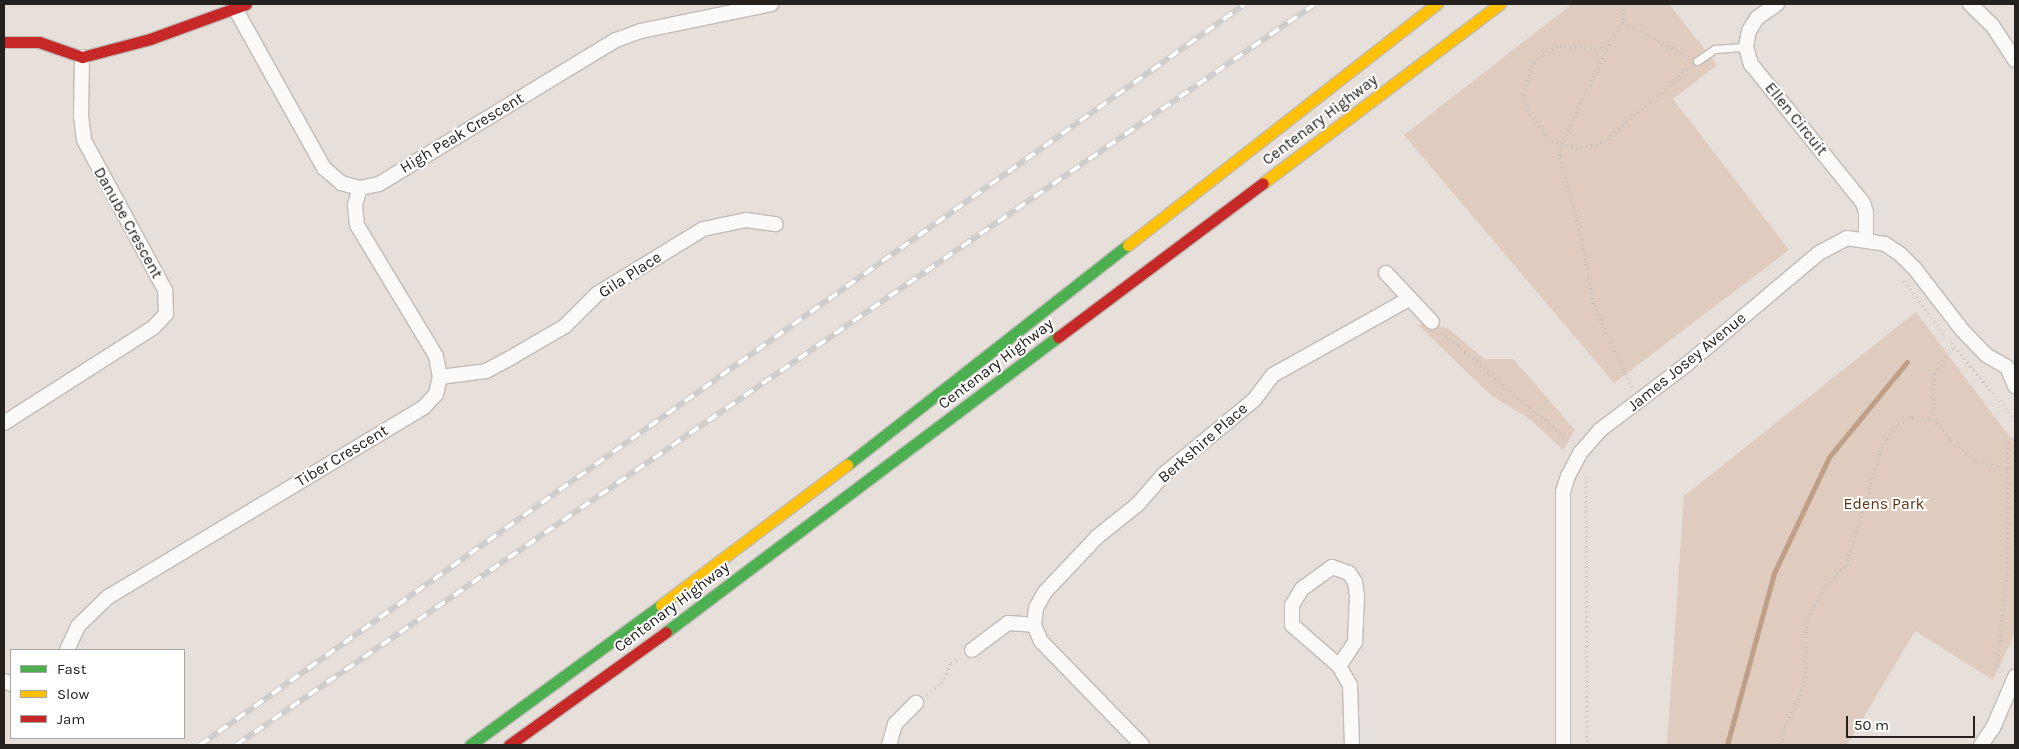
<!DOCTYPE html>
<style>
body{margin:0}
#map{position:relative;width:2019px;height:749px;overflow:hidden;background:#e6dfda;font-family:Karla,sans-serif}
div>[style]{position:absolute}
.green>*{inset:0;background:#e0ccbe}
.stream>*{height:5px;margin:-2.5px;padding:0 2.5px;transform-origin:2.5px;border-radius:2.5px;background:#c09f88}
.path>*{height:3px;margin-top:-1.5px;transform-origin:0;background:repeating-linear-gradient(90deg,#c3c1bf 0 1px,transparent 0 5px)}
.roads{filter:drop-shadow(1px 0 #c1bbb7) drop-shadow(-1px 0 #c1bbb7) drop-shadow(0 1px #c1bbb7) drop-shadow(0 -1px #c1bbb7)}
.lane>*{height:7px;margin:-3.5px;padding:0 3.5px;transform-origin:3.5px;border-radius:3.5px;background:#fbfaf9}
.street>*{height:14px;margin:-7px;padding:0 7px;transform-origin:7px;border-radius:7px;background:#fbfaf9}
.fast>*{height:11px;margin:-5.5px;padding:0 5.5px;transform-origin:5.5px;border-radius:5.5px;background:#4caf50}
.slow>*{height:11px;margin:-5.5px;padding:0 5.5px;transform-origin:5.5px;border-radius:5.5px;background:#ffc107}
.jam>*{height:11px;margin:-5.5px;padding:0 5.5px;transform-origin:5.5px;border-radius:5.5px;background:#c62828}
.rail>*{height:5.5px;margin-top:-2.75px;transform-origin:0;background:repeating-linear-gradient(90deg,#fff 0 11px,#cfcdcc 0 22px);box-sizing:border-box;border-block:1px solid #cfcdcc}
span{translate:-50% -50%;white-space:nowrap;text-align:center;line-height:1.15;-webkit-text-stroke:4px #fff;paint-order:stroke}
.street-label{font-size:16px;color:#25211e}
.park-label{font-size:16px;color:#60340f}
.frame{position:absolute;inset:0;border:5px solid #25211e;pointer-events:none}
.legend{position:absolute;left:10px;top:649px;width:175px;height:90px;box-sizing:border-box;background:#fff;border:1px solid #a8a6a5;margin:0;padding:6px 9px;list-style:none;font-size:15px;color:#25211e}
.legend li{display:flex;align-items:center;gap:10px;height:25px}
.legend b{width:25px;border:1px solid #a8a6a5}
.scale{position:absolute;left:1846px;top:716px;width:129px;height:22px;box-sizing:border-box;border:2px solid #25211e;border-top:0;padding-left:6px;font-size:15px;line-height:18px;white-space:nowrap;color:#25211e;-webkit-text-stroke:4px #fff;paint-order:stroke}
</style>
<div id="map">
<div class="green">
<i style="clip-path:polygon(1572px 4px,1669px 4px,1717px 65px,1673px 99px,1789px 250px,1614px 383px,1404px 135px)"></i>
<i style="clip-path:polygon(1916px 312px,2015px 444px,2015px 633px,1993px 680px,1915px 631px,1847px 745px,1667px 745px,1684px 496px)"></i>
<i style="clip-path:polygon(1417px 324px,1448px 328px,1484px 359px,1513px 359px,1575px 430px,1563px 450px,1530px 419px,1492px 396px)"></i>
</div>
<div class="stream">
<i style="left:1727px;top:745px;width:178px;rotate:-74.7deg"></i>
<i style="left:1774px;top:573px;width:128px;rotate:-64.6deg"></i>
<i style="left:1829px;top:457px;width:123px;rotate:-50.6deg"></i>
</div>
<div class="path">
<i style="left:1623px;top:4px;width:18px;rotate:90deg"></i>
<i style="left:1623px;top:22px;width:26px;rotate:122deg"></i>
<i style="left:1609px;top:44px;width:9px;rotate:153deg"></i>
<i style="left:1601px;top:48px;width:44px;rotate:-177.4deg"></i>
<i style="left:1557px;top:46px;width:17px;rotate:149deg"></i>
<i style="left:1542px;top:55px;width:14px;rotate:135deg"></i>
<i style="left:1532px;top:65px;width:31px;rotate:107deg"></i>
<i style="left:1523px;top:95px;width:16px;rotate:75deg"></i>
<i style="left:1527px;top:110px;width:35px;rotate:53deg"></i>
<i style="left:1548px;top:138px;width:30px;rotate:20deg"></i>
<i style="left:1576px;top:148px;width:29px;rotate:-12deg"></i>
<i style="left:1604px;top:142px;width:113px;rotate:-41.4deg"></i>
<i style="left:1623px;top:22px;width:75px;rotate:27.9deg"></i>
<i style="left:1609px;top:44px;width:111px;rotate:115.6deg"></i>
<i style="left:1561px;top:144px;width:13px;rotate:94deg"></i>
<i style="left:1560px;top:157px;width:69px;rotate:75deg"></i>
<i style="left:1578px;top:224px;width:83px;rotate:78.8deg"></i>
<i style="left:1594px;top:305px;width:93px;rotate:65.1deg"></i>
<i style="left:1904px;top:281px;width:69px;rotate:53.3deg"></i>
<i style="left:1442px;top:332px;width:170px;rotate:40.7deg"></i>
<i style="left:1951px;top:343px;width:99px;rotate:49.9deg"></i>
<i style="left:1933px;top:419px;width:28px;rotate:49deg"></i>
<i style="left:1951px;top:440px;width:33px;rotate:39deg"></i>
<i style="left:1977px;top:461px;width:33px;rotate:14deg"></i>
<i style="left:1586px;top:476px;width:269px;rotate:89.8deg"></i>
<i style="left:2001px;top:672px;width:8px;rotate:-120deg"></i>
<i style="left:1997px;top:665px;width:93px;rotate:-83.8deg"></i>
<i style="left:2007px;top:573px;width:131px;rotate:-89.6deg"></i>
<i style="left:2008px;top:442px;width:9px;rotate:-36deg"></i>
<i style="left:927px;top:695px;width:19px;rotate:-39deg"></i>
<i style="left:942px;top:683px;width:22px;rotate:-66deg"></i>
<i style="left:951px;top:663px;width:10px;rotate:-29deg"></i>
<i style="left:1783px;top:745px;width:14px;rotate:-90deg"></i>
<i style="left:1783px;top:731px;width:49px;rotate:-64.5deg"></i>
<i style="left:1804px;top:687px;width:68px;rotate:-87.5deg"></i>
<i style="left:1807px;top:619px;width:39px;rotate:-60deg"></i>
<i style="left:1827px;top:585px;width:28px;rotate:-46deg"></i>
<i style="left:1846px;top:565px;width:118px;rotate:-73.3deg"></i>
<i style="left:1880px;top:452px;width:29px;rotate:-61deg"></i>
<i style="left:1894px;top:427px;width:21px;rotate:-28deg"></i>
<i style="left:1913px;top:417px;width:20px;rotate:6deg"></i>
<i style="left:1933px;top:419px;width:46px;rotate:-88.8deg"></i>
<i style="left:1934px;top:373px;width:34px;rotate:-53deg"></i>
</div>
<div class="roads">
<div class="lane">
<i style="left:1697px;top:61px;width:22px;rotate:-34deg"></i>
<i style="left:1715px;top:49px;width:31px;rotate:-4deg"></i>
</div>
<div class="street">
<i style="left:1777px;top:4px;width:24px;rotate:145deg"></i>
<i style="left:1757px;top:18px;width:15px;rotate:122deg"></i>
<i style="left:1749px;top:31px;width:16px;rotate:101deg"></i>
<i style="left:1746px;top:47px;width:18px;rotate:74deg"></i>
<i style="left:1751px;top:64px;width:179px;rotate:51.1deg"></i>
<i style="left:1863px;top:203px;width:9px;rotate:72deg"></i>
<i style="left:1866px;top:212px;width:27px;rotate:90deg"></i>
<i style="left:1970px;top:4px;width:30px;rotate:44deg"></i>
<i style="left:1992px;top:25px;width:42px;rotate:56.7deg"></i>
<i style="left:236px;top:10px;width:181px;rotate:60.9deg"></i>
<i style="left:324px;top:168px;width:23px;rotate:41deg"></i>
<i style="left:341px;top:183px;width:20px;rotate:15deg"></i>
<i style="left:360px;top:188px;width:19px;rotate:-12deg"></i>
<i style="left:379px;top:184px;width:277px;rotate:-31.3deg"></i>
<i style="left:616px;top:40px;width:27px;rotate:-20deg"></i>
<i style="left:641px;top:31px;width:133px;rotate:-11.7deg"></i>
<i style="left:1386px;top:273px;width:67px;rotate:46.8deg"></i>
<i style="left:440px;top:377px;width:46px;rotate:-7.4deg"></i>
<i style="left:486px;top:371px;width:30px;rotate:-28deg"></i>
<i style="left:512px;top:357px;width:61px;rotate:-30.3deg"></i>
<i style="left:565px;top:326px;width:45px;rotate:-45deg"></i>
<i style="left:597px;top:294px;width:124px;rotate:-31.5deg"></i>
<i style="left:703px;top:229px;width:44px;rotate:-11.8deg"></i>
<i style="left:746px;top:220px;width:30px;rotate:8deg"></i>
<i style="left:4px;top:423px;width:178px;rotate:-32.6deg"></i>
<i style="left:154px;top:327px;width:18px;rotate:-47deg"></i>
<i style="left:166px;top:314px;width:24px;rotate:-92deg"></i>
<i style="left:165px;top:290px;width:170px;rotate:-118.4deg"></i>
<i style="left:84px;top:140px;width:23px;rotate:-97deg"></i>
<i style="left:81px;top:117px;width:60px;rotate:-89deg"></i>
<i style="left:67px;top:650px;width:26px;rotate:-65deg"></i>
<i style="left:78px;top:626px;width:42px;rotate:-44deg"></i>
<i style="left:108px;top:597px;width:369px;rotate:-31deg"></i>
<i style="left:424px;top:407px;width:18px;rotate:-47deg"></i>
<i style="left:436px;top:394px;width:17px;rotate:-77deg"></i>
<i style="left:440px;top:377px;width:21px;rotate:-101deg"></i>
<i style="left:436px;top:356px;width:153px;rotate:-121.1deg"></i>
<i style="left:357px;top:225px;width:20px;rotate:-96deg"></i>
<i style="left:355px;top:205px;width:18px;rotate:-74deg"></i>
<i style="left:972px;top:650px;width:45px;rotate:-36.9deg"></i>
<i style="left:1008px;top:623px;width:26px;rotate:4deg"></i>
<i style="left:1339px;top:666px;width:29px;rotate:-56deg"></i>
<i style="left:1355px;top:642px;width:46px;rotate:-87.5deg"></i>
<i style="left:1357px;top:596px;width:14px;rotate:-98deg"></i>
<i style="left:1355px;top:582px;width:11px;rotate:-124deg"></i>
<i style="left:1349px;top:573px;width:18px;rotate:-161deg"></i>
<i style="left:1332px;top:567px;width:37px;rotate:144deg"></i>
<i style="left:1302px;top:589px;width:19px;rotate:122deg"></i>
<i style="left:1292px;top:605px;width:20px;rotate:90deg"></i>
<i style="left:1292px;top:625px;width:62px;rotate:41.1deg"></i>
<i style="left:1339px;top:666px;width:22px;rotate:60deg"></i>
<i style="left:1350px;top:685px;width:60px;rotate:88.1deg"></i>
<i style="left:4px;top:681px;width:8px;rotate:23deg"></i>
<i style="left:889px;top:745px;width:22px;rotate:-74deg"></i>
<i style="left:895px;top:724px;width:30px;rotate:-45deg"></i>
<i style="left:1142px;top:745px;width:145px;rotate:-134.2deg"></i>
<i style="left:1041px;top:641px;width:17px;rotate:-114deg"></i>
<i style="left:1034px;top:625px;width:17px;rotate:-83deg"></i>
<i style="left:1036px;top:608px;width:18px;rotate:-61deg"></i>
<i style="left:1045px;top:592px;width:76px;rotate:-46.6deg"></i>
<i style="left:1097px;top:537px;width:53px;rotate:-38.8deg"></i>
<i style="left:1138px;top:504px;width:38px;rotate:-49deg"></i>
<i style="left:1163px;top:475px;width:118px;rotate:-39.5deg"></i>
<i style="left:1254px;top:400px;width:31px;rotate:-53deg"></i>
<i style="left:1273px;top:375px;width:156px;rotate:-29.2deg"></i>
<i style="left:1563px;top:745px;width:253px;rotate:-90deg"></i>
<i style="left:1563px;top:492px;width:17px;rotate:-73deg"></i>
<i style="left:1568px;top:476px;width:27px;rotate:-62deg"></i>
<i style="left:1581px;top:452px;width:29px;rotate:-49deg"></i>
<i style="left:1600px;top:430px;width:108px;rotate:-37.1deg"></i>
<i style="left:1686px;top:365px;width:174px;rotate:-40.1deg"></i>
<i style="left:1819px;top:253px;width:32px;rotate:-28deg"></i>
<i style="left:1847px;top:238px;width:38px;rotate:9deg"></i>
<i style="left:1885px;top:244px;width:18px;rotate:34deg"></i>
<i style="left:1900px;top:254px;width:21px;rotate:45deg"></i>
<i style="left:1915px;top:269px;width:78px;rotate:52.3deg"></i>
<i style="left:1963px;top:331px;width:33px;rotate:46deg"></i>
<i style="left:1986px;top:355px;width:24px;rotate:30deg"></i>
<i style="left:2007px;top:367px;width:21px;rotate:67deg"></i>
<i style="left:1981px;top:745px;width:21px;rotate:-55deg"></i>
<i style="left:1993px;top:728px;width:56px;rotate:-66.7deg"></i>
</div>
<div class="fast">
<i style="left:847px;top:465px;width:357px;rotate:-38.1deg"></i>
<i style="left:666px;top:632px;width:491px;rotate:-37deg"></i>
<i style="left:470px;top:745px;width:237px;rotate:-36.2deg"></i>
</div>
<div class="slow">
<i style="left:1263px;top:183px;width:297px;rotate:-37.1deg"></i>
<i style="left:1128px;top:245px;width:392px;rotate:-38deg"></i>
<i style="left:661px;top:605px;width:233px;rotate:-37deg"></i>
</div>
<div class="jam">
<i style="left:4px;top:42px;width:35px"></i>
<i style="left:39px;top:42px;width:46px;rotate:19.2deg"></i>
<i style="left:82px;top:57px;width:70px;rotate:-14.8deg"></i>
<i style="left:150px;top:39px;width:102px;rotate:-20deg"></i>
<i style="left:1058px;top:337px;width:256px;rotate:-36.9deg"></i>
<i style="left:509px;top:745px;width:193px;rotate:-35.7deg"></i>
</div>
</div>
<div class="rail">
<i style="left:200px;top:745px;width:1281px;rotate:-35.34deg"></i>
<i style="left:236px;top:745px;width:1309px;rotate:-34.48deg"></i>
</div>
<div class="street-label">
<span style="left:1796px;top:119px;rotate:51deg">Ellen Circuit</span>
<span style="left:1320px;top:120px;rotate:-37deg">Centenary Highway</span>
<span style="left:462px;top:133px;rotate:-31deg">High Peak Crescent</span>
<span style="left:128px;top:223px;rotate:61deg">Danube Crescent</span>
<span style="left:630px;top:275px;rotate:-33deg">Gila Place</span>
<span style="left:1687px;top:362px;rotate:-39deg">James Josey Avenue</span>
<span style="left:996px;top:364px;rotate:-37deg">Centenary Highway</span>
<span style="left:1203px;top:443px;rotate:-41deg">Berkshire Place</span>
<span style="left:342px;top:456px;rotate:-31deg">Tiber Crescent</span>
<span style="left:672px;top:607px;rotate:-37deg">Centenary Highway</span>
</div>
<div class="park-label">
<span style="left:1884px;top:504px">Edens Park</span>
</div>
<div class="frame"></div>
<ul class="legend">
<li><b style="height:6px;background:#4caf50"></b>Fast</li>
<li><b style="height:6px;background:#ffc107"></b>Slow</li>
<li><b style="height:6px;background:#c62828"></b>Jam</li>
</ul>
<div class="scale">50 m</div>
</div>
